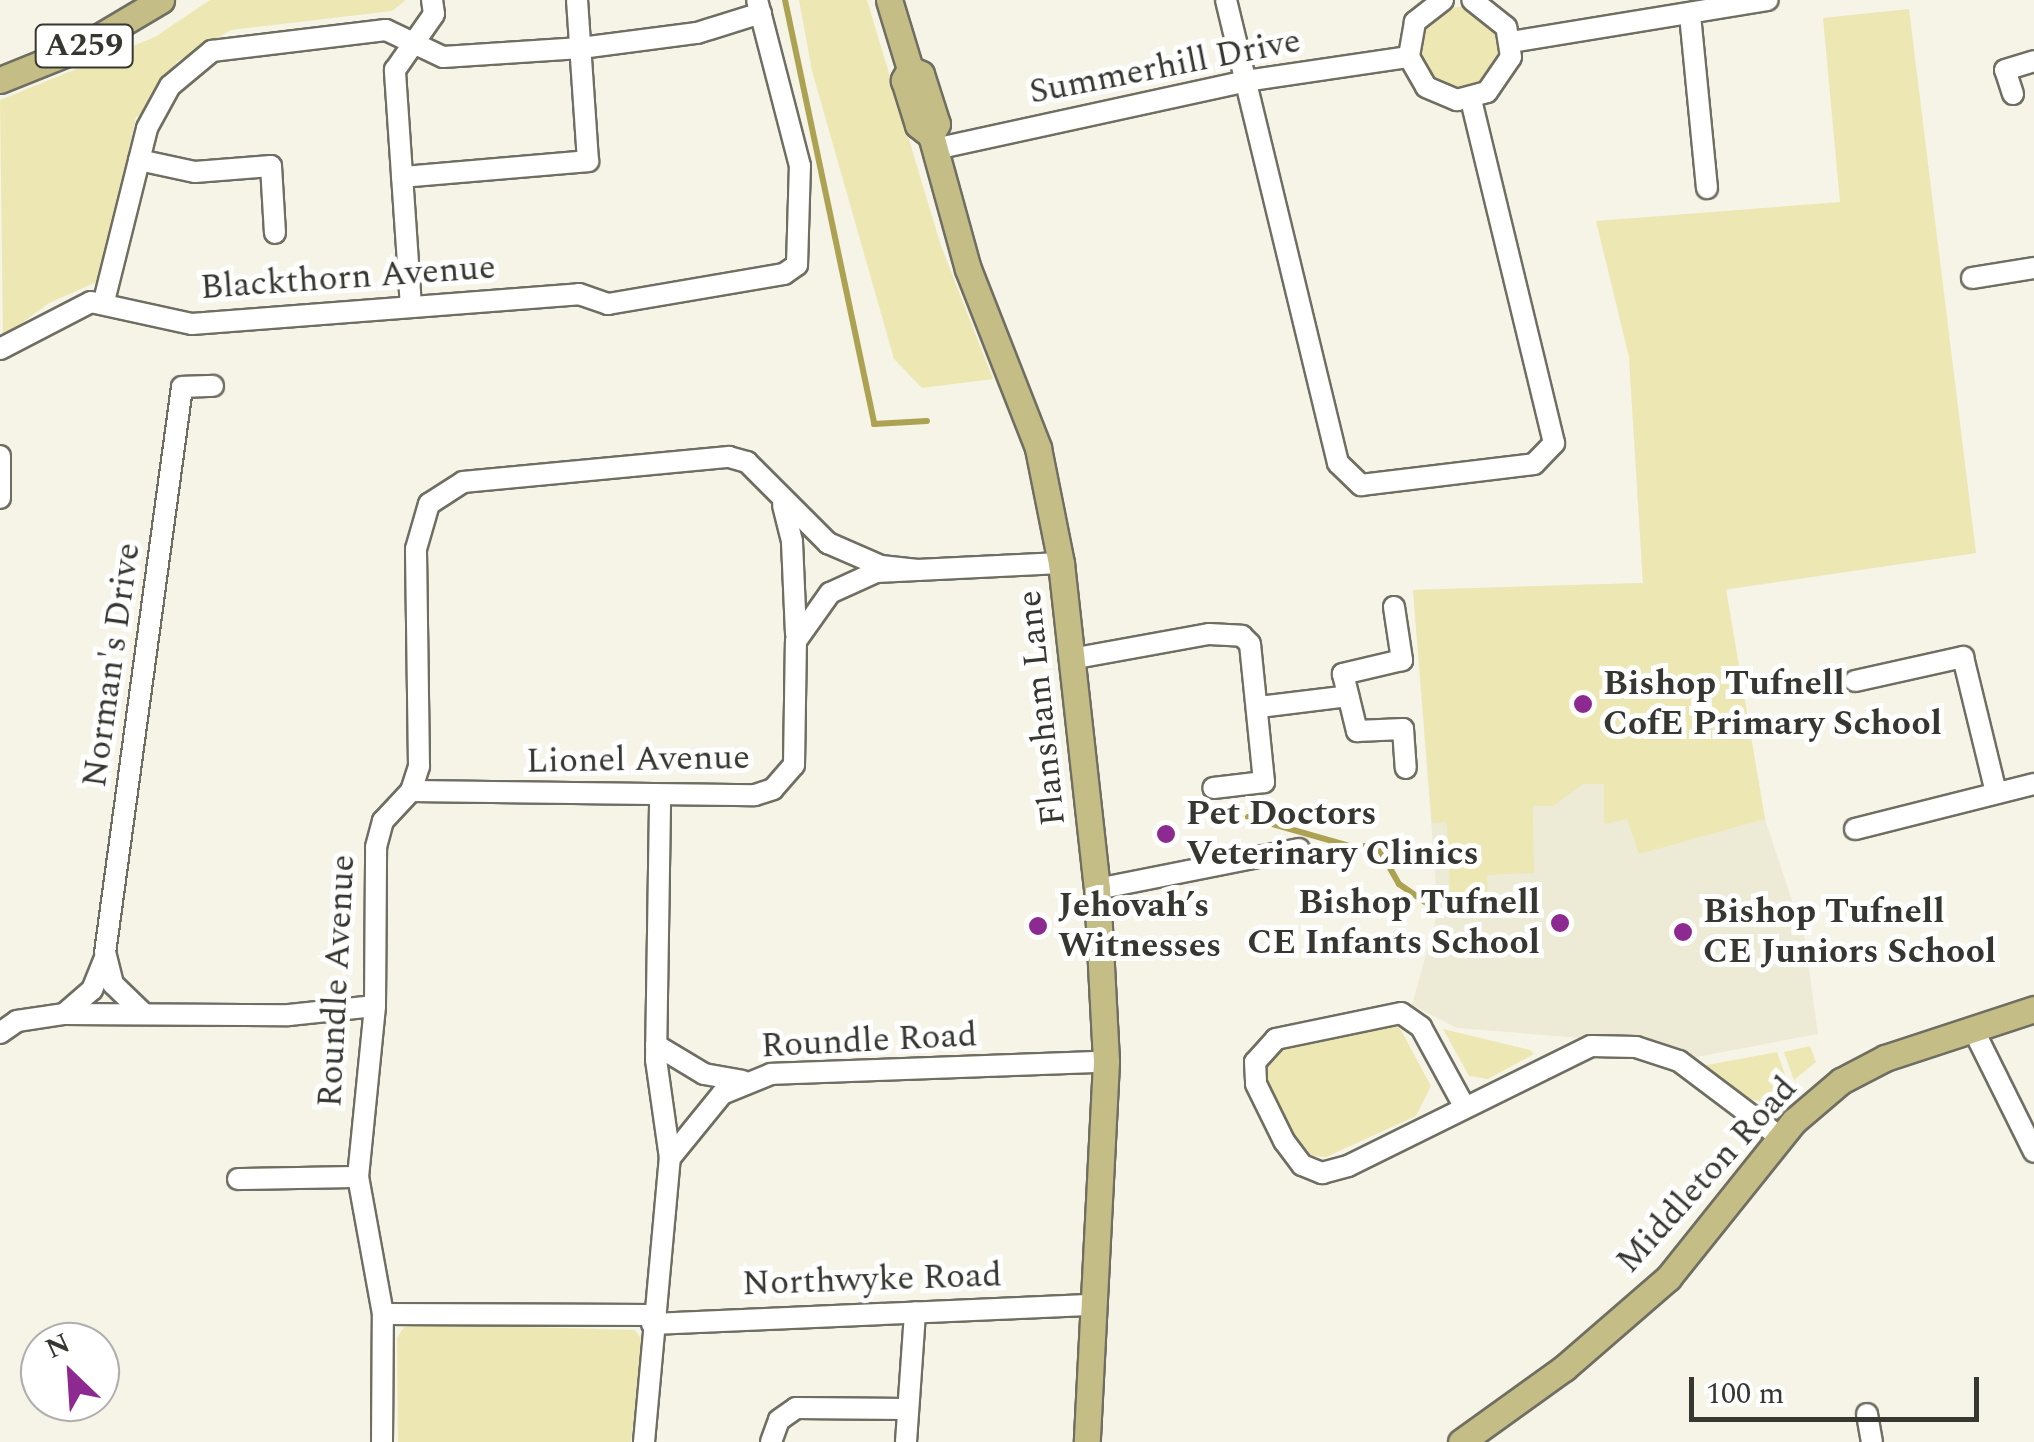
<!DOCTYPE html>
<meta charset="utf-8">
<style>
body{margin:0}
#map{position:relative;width:2034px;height:1442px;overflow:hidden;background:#f5f4e7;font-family:Spectral,serif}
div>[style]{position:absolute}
.built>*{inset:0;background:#edebd6}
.green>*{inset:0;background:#ede7b3}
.round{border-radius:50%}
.stream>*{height:6px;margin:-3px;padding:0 3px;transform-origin:3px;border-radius:3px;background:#aca252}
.roads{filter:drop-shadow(2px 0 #6f6e62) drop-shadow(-2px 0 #6f6e62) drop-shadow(0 2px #6f6e62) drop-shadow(0 -2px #6f6e62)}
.minor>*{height:20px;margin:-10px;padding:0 10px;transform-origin:10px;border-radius:10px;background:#fff}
.major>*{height:25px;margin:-12.5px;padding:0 12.5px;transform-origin:12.5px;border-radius:12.5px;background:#c4bd85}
.dots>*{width:28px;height:28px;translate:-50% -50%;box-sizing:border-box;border:5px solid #fff;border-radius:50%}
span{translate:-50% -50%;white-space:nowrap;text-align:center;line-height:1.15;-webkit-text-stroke:10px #fff;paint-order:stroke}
.shield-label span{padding:2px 8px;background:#fff;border:2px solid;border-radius:8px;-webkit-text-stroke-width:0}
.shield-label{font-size:32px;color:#373732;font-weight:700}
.street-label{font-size:35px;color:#373732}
.poi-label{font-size:35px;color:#373732;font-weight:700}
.left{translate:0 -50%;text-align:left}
.right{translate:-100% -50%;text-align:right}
.north{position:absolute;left:20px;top:1322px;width:100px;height:100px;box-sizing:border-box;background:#fff;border:2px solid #afafad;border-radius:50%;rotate:335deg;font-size:28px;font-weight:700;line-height:40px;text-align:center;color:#373732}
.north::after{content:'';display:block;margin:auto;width:35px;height:45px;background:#8d2a91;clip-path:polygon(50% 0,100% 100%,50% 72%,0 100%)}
.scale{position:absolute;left:1689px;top:1377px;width:290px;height:45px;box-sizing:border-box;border:5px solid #373732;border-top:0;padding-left:12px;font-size:30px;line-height:35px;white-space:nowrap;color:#373732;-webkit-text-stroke:8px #fff;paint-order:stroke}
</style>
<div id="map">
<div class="built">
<i style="clip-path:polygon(1629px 357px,1976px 553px,1725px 590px,1765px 819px,1805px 940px,1818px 1034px,1691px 1058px,1668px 1045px,1457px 1028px,1412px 1005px,1438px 911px,1413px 590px,1643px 583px)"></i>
</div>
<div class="green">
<i style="clip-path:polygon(210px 0,406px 0,392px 11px,231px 30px,178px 61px,157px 86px,145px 114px,136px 117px,101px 280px,49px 303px,3px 337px,0 100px,155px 37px)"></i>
<i style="clip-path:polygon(799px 0,867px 0,941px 246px,993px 379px,922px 388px,894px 359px,812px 71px)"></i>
<i class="round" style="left:1418px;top:7px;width:84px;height:84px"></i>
<i style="clip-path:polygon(1909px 9px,1976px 553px,1726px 589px,1765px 819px,1639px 854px,1627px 819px,1604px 824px,1604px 784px,1583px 784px,1553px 806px,1533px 806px,1534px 873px,1487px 875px,1488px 916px,1451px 917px,1447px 822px,1432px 823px,1413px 590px,1643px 583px,1629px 357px,1596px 221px,1840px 202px,1823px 18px)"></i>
<i style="clip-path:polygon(1391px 1024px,1401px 1030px,1431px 1086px,1416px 1116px,1326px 1157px,1303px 1155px,1262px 1081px,1265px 1058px,1276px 1048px)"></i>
<i style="clip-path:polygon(1443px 1029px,1530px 1050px,1534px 1054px,1488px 1079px,1469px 1076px)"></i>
<i style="clip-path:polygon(1810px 1046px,1816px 1062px,1794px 1080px,1784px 1052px)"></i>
<i style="clip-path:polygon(1777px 1052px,1789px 1086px,1768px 1102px,1747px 1099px,1702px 1066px)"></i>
<i style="clip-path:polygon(422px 1324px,635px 1330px,642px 1340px,631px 1442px,398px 1442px,397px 1338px,404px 1327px)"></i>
</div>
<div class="stream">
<i style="left:785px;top:0;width:433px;rotate:78.1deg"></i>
<i style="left:874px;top:424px;width:53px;rotate:-3.2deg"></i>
<i style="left:1248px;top:817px;width:109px;rotate:15.9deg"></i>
<i style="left:1353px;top:847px;width:24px;rotate:-5deg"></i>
<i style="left:1377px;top:845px;width:45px;rotate:60.6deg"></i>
<i style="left:1399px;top:884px;width:47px;rotate:34.7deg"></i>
</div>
<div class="roads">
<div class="minor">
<i style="left:1226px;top:0;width:476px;rotate:76.4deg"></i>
<i style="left:1338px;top:463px;width:32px;rotate:44deg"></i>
<i style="left:1361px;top:485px;width:174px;rotate:-6.9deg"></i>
<i style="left:1534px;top:464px;width:29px;rotate:-46deg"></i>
<i style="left:1554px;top:443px;width:354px;rotate:-103.6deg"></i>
<i style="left:1443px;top:0;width:36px;rotate:142deg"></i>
<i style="left:1415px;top:22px;width:36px;rotate:100deg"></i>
<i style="left:1409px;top:57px;width:34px;rotate:60deg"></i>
<i style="left:1426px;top:87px;width:34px;rotate:23deg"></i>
<i style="left:1457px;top:100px;width:31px;rotate:-15deg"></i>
<i style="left:1487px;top:92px;width:42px;rotate:-55.6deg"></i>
<i style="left:1511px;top:57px;width:30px;rotate:-99deg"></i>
<i style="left:1506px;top:27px;width:43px;rotate:-141.5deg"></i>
<i style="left:1690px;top:15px;width:174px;rotate:84.4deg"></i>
<i style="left:1511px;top:42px;width:260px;rotate:-9.3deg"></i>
<i style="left:2013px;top:94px;width:25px;rotate:-108deg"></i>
<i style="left:2005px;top:70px;width:30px;rotate:-17deg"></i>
<i style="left:935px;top:149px;width:318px;rotate:-12.3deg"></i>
<i style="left:1246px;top:81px;width:165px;rotate:-8.4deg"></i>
<i style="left:139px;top:160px;width:57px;rotate:12.1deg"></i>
<i style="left:195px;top:172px;width:76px;rotate:-4.5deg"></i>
<i style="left:271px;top:166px;width:67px;rotate:86.6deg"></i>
<i style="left:402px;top:177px;width:187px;rotate:-4.9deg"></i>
<i style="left:588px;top:161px;width:161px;rotate:-93.9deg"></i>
<i style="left:1972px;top:278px;width:63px;rotate:-9.2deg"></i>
<i style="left:104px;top:301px;width:178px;rotate:-76deg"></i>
<i style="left:147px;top:128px;width:48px;rotate:-61.3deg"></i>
<i style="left:170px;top:86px;width:55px;rotate:-39.8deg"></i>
<i style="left:212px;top:51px;width:175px;rotate:-6.9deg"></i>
<i style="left:386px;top:30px;width:63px;rotate:25.3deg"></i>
<i style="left:443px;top:57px;width:138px;rotate:-3.7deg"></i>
<i style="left:581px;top:48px;width:117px;rotate:-7.4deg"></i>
<i style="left:697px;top:33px;width:67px;rotate:-17.4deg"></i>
<i style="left:411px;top:307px;width:238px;rotate:-93.9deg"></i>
<i style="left:395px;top:70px;width:68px;rotate:-55.1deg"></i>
<i style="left:434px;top:14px;width:14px;rotate:-98deg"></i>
<i style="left:0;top:349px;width:102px;rotate:-27.3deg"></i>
<i style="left:91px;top:302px;width:103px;rotate:12.3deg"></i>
<i style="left:192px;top:324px;width:388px;rotate:-4.4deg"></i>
<i style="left:579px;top:294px;width:31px;rotate:19deg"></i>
<i style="left:608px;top:304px;width:179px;rotate:-9.7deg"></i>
<i style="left:784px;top:274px;width:16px;rotate:-35deg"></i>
<i style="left:797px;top:265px;width:99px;rotate:-88.3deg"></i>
<i style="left:800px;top:166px;width:171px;rotate:-104.5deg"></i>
<i style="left:0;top:456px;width:42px;rotate:90deg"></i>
<i style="left:783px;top:505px;width:38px;rotate:76deg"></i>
<i style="left:792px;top:542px;width:92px;rotate:87.5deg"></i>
<i style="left:1394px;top:607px;width:54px;rotate:81.4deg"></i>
<i style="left:1402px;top:660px;width:61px;rotate:166.7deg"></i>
<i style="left:1343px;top:674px;width:59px;rotate:76.2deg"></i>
<i style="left:1357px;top:731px;width:46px;rotate:-2.5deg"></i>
<i style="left:1403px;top:729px;width:39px;rotate:86deg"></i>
<i style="left:1071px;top:659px;width:140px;rotate:-10.3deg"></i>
<i style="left:1209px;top:634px;width:33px;rotate:3deg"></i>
<i style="left:1242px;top:636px;width:11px;rotate:45deg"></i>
<i style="left:1250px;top:644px;width:139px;rotate:84.2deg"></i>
<i style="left:1264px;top:782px;width:51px;rotate:173.3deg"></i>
<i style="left:1855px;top:681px;width:111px;rotate:-12.5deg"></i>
<i style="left:1963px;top:657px;width:139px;rotate:76.3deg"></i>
<i style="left:1259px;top:707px;width:90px;rotate:-7deg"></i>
<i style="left:411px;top:791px;width:344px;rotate:0.7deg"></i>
<i style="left:755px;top:795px;width:19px;rotate:-18deg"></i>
<i style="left:773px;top:789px;width:32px;rotate:-49deg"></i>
<i style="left:794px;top:765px;width:124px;rotate:-89.1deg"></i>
<i style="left:796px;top:641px;width:59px;rotate:-54.7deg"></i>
<i style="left:830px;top:593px;width:51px;rotate:-24.5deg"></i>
<i style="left:876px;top:572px;width:185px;rotate:-2.8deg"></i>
<i style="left:1855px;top:829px;width:185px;rotate:-14.1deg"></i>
<i style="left:1097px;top:889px;width:206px;rotate:-11.2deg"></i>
<i style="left:64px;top:1014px;width:37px;rotate:-41deg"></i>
<i style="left:92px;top:990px;width:32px;rotate:-68deg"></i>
<i style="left:144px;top:1014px;width:43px;rotate:-135.9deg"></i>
<i style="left:113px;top:984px;width:32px;rotate:-104deg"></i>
<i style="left:105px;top:953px;width:571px;rotate:-82.25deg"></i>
<i style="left:182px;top:387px;width:31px;rotate:-2deg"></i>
<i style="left:1973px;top:1029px;width:137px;rotate:63.6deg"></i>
<i style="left:0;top:1033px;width:21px;rotate:-35deg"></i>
<i style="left:17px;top:1021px;width:48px;rotate:-8.5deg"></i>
<i style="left:64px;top:1014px;width:225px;rotate:0.3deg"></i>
<i style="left:289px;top:1015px;width:86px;rotate:-6deg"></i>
<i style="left:656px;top:1045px;width:56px;rotate:31.1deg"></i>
<i style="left:704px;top:1074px;width:39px;rotate:10deg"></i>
<i style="left:1464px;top:1106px;width:90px;rotate:-118.6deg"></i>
<i style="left:1421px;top:1027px;width:24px;rotate:-145deg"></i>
<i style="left:1401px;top:1013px;width:128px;rotate:168.3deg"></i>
<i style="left:1276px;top:1039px;width:31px;rotate:132deg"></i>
<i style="left:1255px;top:1062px;width:22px;rotate:87deg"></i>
<i style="left:1256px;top:1084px;width:64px;rotate:63.8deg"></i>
<i style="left:1284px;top:1141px;width:30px;rotate:53deg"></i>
<i style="left:1302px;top:1165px;width:22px;rotate:22deg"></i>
<i style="left:1322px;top:1173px;width:27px;rotate:-15deg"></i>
<i style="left:1348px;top:1166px;width:271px;rotate:-26.3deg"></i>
<i style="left:1591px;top:1046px;width:45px;rotate:1.3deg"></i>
<i style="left:1636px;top:1047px;width:45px;rotate:18deg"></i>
<i style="left:1679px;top:1061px;width:126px;rotate:37deg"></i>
<i style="left:670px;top:1158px;width:82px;rotate:-50.9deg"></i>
<i style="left:722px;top:1094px;width:53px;rotate:-22.2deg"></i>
<i style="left:771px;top:1074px;width:335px;rotate:-2.1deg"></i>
<i style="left:238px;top:1179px;width:120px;rotate:-1deg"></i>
<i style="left:383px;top:1314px;width:139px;rotate:-100.3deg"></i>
<i style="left:358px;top:1177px;width:172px;rotate:-84.3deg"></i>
<i style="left:375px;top:1006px;width:159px;rotate:-89.6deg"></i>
<i style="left:376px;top:847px;width:27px;rotate:-75deg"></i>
<i style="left:383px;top:821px;width:41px;rotate:-47deg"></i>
<i style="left:411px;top:791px;width:26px;rotate:-72deg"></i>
<i style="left:419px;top:766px;width:217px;rotate:-90.8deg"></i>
<i style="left:416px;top:549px;width:47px;rotate:-73.9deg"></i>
<i style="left:429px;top:504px;width:40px;rotate:-32.9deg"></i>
<i style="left:463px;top:482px;width:267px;rotate:-5.4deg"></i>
<i style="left:729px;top:457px;width:19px;rotate:16deg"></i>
<i style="left:747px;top:462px;width:115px;rotate:45deg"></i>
<i style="left:828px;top:543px;width:58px;rotate:23.5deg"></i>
<i style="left:881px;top:566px;width:37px;rotate:6deg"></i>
<i style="left:652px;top:1324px;width:442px;rotate:-2.5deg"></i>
<i style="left:1867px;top:1414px;width:28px;rotate:80deg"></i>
<i style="left:382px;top:1442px;width:128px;rotate:-89.6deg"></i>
<i style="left:383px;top:1314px;width:270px;rotate:0.2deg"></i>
<i style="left:644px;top:1442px;width:285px;rotate:-84.8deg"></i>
<i style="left:670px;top:1158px;width:99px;rotate:-98.1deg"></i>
<i style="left:656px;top:1060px;width:263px;rotate:-89.1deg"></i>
<i style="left:771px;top:1442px;width:23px;rotate:-70deg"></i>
<i style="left:779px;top:1420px;width:21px;rotate:-35deg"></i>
<i style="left:796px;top:1408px;width:111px;rotate:0.5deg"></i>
<i style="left:906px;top:1442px;width:130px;rotate:-86deg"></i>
</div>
<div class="major">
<i style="left:889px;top:0;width:72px;rotate:73.1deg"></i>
<i style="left:910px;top:69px;width:13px;rotate:119deg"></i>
<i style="left:904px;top:80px;width:47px;rotate:72.7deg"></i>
<i style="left:918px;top:125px;width:16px;rotate:38deg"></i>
<i style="left:931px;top:135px;width:139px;rotate:74.6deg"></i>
<i style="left:968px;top:269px;width:192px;rotate:68.6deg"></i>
<i style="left:1038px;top:448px;width:117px;rotate:78.7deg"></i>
<i style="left:1061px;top:563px;width:328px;rotate:83.7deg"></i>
<i style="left:1097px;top:889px;width:173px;rotate:87deg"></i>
<i style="left:1106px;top:1062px;width:380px;rotate:92.9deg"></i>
<i style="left:910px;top:69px;width:12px;rotate:24deg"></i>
<i style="left:921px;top:74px;width:52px;rotate:72.3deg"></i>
<i style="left:937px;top:124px;width:13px;rotate:119deg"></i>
<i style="left:0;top:80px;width:88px;rotate:-21.9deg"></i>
<i style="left:82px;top:47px;width:92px;rotate:-30.7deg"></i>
<i style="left:1461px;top:1442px;width:127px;rotate:-35.7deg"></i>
<i style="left:1564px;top:1368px;width:138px;rotate:-40.9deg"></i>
<i style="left:1668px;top:1278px;width:201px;rotate:-51.3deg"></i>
<i style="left:1794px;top:1121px;width:62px;rotate:-40.4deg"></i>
<i style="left:1841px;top:1081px;width:50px;rotate:-27.6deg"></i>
<i style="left:1885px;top:1058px;width:157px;rotate:-18.2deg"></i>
</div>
</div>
<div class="dots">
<i style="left:1583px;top:704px;background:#8d2a91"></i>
<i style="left:1166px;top:834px;background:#8d2a91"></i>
<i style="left:1560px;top:923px;background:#8d2a91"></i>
<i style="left:1038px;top:926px;background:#8d2a91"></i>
<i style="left:1683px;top:932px;background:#8d2a91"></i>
</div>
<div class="shield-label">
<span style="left:84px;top:46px">A259</span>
</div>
<div class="street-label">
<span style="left:1165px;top:67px;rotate:-11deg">Summerhill Drive</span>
<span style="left:348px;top:278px;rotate:-4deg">Blackthorn Avenue</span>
<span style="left:112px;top:665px;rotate:-82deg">Norman's Drive</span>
<span style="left:1042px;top:708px;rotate:-96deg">Flansham Lane</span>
<span style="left:638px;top:760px;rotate:-1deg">Lionel Avenue</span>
<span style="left:337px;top:981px;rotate:-87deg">Roundle Avenue</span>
<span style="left:869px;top:1041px;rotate:-3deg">Roundle Road</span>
<span style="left:1707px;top:1175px;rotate:-48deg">Middleton Road</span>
<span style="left:872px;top:1280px;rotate:-2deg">Northwyke Road</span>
</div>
<div class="poi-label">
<span class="left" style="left:1603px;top:704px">Bishop Tufnell<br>CofE Primary School</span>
<span class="left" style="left:1186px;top:834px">Pet Doctors<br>Veterinary Clinics</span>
<span class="right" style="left:1540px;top:923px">Bishop Tufnell<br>CE Infants School</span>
<span class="left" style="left:1058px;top:926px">Jehovah’s<br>Witnesses</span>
<span class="left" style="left:1703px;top:932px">Bishop Tufnell<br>CE Juniors School</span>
</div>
<div class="north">N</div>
<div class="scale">100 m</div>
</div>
